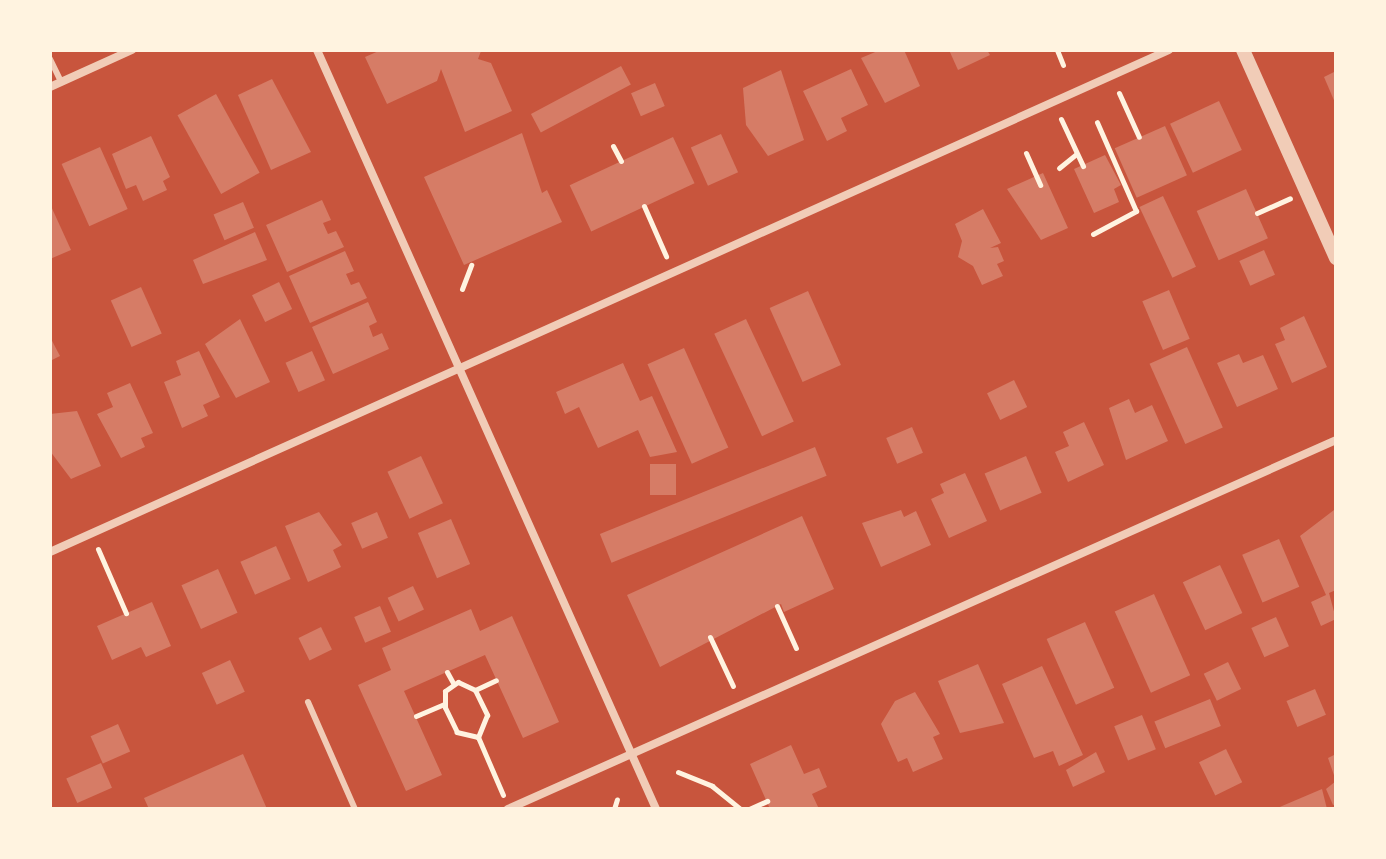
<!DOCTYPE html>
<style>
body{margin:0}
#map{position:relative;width:1386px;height:859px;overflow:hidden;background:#c8553d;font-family:Lato,sans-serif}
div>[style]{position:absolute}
.building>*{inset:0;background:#d67c66;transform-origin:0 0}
.path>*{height:5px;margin:-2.5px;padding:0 2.5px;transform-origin:2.5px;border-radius:2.5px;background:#fff3e0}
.service>*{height:6px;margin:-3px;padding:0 3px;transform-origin:3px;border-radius:3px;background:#f1ccb7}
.minor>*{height:8px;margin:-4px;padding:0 4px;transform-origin:4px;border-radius:4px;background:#f1ccb7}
.tertiary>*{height:14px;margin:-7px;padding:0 7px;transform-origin:7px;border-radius:7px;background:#f1ccb7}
span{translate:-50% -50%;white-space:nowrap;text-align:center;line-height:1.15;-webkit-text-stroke:6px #fff3e0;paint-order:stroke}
.frame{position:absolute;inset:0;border:52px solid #fff3e0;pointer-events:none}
</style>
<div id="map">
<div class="building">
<i style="clip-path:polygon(381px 50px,507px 50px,481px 51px,478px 59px,491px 63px,512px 111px,465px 132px,441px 69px,437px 81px,387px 104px,365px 57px)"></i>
<i style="clip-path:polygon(880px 50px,904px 50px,920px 86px,885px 103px,861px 58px)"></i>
<i style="clip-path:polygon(949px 50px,987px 50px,990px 55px,958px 70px)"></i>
<i style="left:621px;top:66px;width:21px;height:102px;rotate:62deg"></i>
<i style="clip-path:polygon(851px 69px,868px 105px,841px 118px,847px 131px,827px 141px,803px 91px)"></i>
<i style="clip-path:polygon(781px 70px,804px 140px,768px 156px,746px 125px,743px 88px)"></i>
<i style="clip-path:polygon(1336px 71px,1336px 105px,1324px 77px)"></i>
<i style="clip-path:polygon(272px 79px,311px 152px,271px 170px,238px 95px)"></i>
<i style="left:655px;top:83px;width:25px;height:26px;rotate:67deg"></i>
<i style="left:216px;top:94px;width:90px;height:44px;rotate:61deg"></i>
<i style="left:1219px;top:101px;width:54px;height:54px;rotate:65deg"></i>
<i style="left:1165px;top:126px;width:54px;height:55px;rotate:66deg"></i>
<i style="clip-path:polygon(522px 133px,542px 193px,547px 190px,562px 222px,464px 265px,424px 177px)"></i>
<i style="left:721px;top:134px;width:42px;height:33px;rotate:66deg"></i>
<i style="clip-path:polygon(151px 136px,170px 177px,163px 181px,167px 190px,143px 201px,136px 185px,126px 189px,112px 154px)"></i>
<i style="left:673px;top:137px;width:51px;height:114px;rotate:65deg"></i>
<i style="left:100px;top:147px;width:68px;height:42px;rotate:66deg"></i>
<i style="clip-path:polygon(1105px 155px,1121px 185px,1114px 189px,1119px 202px,1094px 213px,1074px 169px)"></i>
<i style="clip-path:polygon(1043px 173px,1068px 228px,1041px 240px,1007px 189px)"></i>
<i style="left:1246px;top:189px;width:54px;height:54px;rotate:66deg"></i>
<i style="left:1163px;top:196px;width:78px;height:26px;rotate:65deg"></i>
<i style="clip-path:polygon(322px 200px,331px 220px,323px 223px,328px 234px,336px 231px,344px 247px,287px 272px,266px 225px)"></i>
<i style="left:243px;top:202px;width:28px;height:32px;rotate:67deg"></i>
<i style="clip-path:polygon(50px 204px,71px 250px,50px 259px)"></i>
<i style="clip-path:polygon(983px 209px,1001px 243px,990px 248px,998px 247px,1004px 261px,997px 264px,1003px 276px,982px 285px,973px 266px,958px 257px,962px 241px,955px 224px)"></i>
<i style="clip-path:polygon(255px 232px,267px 260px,203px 284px,193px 260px)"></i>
<i style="left:1264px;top:250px;width:27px;height:27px;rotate:66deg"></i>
<i style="clip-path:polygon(345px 251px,354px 271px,346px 274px,351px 285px,359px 282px,367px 298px,310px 323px,289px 276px)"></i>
<i style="left:279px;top:282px;width:30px;height:30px;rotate:64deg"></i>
<i style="left:141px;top:287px;width:51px;height:33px;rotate:66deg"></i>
<i style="left:1169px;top:290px;width:53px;height:29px;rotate:67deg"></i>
<i style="left:808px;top:291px;width:81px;height:42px;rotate:66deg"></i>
<i style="clip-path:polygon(368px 302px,377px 322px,369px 326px,373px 337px,382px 333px,389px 349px,333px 374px,312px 327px)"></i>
<i style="clip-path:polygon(1304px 316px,1327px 367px,1292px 383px,1275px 344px,1285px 340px,1280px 328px)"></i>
<i style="clip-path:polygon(240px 319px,270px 382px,236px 398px,205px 344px)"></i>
<i style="left:746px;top:319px;width:113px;height:35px;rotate:65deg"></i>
<i style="clip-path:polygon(50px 337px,60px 356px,50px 361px)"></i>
<i style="left:1187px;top:347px;width:88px;height:41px;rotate:66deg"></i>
<i style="left:684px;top:348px;width:109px;height:40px;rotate:66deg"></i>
<i style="clip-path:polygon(199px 351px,220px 397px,203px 405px,208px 416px,182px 428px,164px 382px,181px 375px,176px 361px)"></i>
<i style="left:312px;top:351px;width:32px;height:29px;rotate:66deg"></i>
<i style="clip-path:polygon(1239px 354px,1243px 363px,1263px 355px,1278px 389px,1237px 407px,1217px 363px)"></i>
<i style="clip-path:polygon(623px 363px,640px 401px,652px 396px,677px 452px,650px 457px,638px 430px,598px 448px,579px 407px,565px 414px,556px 392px)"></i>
<i style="left:1014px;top:380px;width:30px;height:30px;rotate:64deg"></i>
<i style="clip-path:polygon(130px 383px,153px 433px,141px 438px,145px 447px,121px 458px,97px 414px,113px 407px,107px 393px)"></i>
<i style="clip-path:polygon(1129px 399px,1135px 413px,1152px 405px,1168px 441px,1126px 460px,1109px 408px)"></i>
<i style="clip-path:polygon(77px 411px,101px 466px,71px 479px,50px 451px,50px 414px)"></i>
<i style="clip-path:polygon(1084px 422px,1104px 465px,1068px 482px,1055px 452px,1069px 446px,1063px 432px)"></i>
<i style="left:912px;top:427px;width:28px;height:28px;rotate:67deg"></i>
<i style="left:815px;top:447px;width:31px;height:232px;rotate:68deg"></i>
<i style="left:421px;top:456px;width:52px;height:37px;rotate:65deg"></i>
<i style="left:1026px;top:456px;width:40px;height:45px;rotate:67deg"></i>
<i style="left:650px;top:464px;width:26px;height:31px"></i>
<i style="clip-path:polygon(965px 473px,987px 521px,949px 538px,931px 499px,944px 493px,940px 484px)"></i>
<i style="clip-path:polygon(901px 510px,904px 517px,916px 511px,931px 545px,881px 567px,862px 523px)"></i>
<i style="clip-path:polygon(1334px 510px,1336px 590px,1329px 593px,1336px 619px,1321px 626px,1311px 602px,1326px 595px,1300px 536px)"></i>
<i style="clip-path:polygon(319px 512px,342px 545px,333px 550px,341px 567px,308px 582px,285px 526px)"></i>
<i style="left:377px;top:512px;width:28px;height:28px;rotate:67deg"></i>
<i style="clip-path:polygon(802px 516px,834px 589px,784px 612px,781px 604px,660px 667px,627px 595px)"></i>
<i style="left:451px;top:519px;width:49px;height:36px;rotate:67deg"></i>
<i style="left:1279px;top:539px;width:52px;height:40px;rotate:67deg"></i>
<i style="left:276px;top:546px;width:36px;height:39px;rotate:66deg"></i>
<i style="left:1220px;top:565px;width:53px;height:41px;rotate:65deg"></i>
<i style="left:218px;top:569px;width:48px;height:40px;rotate:66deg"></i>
<i style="left:413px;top:586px;width:26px;height:28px;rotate:65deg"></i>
<i style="left:1154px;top:594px;width:89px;height:43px;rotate:66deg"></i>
<i style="clip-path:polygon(152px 602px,171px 646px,146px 657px,141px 647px,112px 660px,97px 626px)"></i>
<i style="left:380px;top:606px;width:28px;height:28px;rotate:67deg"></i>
<i style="clip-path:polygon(471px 609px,480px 631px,512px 616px,559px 722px,523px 738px,485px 655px,404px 691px,442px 775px,406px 791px,358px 685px,391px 670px,382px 648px)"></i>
<i style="left:1276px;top:617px;width:32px;height:27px;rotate:66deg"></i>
<i style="left:1085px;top:622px;width:72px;height:42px;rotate:66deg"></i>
<i style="left:321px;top:627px;width:25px;height:25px;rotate:64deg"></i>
<i style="left:230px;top:660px;width:35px;height:31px;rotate:65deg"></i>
<i style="left:1228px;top:662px;width:30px;height:27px;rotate:64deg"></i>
<i style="clip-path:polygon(978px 664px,1004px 723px,960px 733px,938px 681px)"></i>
<i style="clip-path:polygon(1042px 666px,1083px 755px,1059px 766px,1053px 751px,1034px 758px,1002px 684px)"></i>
<i style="left:1315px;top:689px;width:28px;height:31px;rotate:67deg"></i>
<i style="clip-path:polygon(915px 692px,940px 734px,933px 737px,943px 759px,913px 772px,907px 758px,898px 762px,881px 724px,895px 701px)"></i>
<i style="left:1210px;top:699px;width:29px;height:60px;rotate:68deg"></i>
<i style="left:1142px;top:715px;width:37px;height:30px;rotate:68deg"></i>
<i style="left:118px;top:724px;width:30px;height:30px;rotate:66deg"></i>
<i style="clip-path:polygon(791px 745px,804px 774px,819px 768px,827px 787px,812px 794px,819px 809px,770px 809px,750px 764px)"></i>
<i style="left:1226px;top:749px;width:37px;height:30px;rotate:64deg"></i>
<i style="clip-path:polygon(1096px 752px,1105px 772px,1073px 787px,1066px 770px)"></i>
<i style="clip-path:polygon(243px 754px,267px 809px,149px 809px,144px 798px)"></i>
<i style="clip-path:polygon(1336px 754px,1336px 804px,1333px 805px,1326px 789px,1336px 781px,1328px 758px)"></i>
<i style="left:101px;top:763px;width:27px;height:38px;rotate:66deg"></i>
<i style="clip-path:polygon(1322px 789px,1327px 809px,1275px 809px)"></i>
</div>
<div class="path">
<i style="left:1057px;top:50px;width:16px;rotate:68deg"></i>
<i style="left:1119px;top:93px;width:48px;rotate:65.6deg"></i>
<i style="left:1061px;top:119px;width:52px;rotate:64.9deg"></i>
<i style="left:613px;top:146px;width:17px;rotate:62deg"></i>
<i style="left:1026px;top:153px;width:35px;rotate:66deg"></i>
<i style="left:1059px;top:168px;width:22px;rotate:-39deg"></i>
<i style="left:644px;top:206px;width:55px;rotate:66.3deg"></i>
<i style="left:1257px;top:213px;width:36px;rotate:-24deg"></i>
<i style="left:1093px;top:234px;width:49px;rotate:-28.1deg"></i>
<i style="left:1136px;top:211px;width:97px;rotate:-113.7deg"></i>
<i style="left:462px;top:289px;width:26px;rotate:-69deg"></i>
<i style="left:98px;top:549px;width:70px;rotate:66.4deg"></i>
<i style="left:777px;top:606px;width:46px;rotate:65.7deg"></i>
<i style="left:710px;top:637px;width:54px;rotate:64.9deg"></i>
<i style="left:447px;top:672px;width:13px;rotate:61deg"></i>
<i style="left:458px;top:682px;width:19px;rotate:25deg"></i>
<i style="left:475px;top:690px;width:28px;rotate:64deg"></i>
<i style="left:487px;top:715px;width:24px;rotate:112deg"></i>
<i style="left:478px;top:737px;width:22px;rotate:-167deg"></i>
<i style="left:457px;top:732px;width:28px;rotate:-116deg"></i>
<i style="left:445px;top:707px;width:16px;rotate:-90deg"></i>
<i style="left:445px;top:691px;width:16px;rotate:-35deg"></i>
<i style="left:475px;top:690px;width:23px;rotate:-25deg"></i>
<i style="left:416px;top:716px;width:30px;rotate:-23deg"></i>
<i style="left:478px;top:737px;width:63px;rotate:66.7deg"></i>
<i style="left:678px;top:772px;width:37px;rotate:22deg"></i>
<i style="left:712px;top:786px;width:36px;rotate:39deg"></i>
<i style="left:614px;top:809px;width:10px;rotate:-73deg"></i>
<i style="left:749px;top:809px;width:20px;rotate:-24deg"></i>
</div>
<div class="service">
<i style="left:50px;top:59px;width:25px;rotate:64deg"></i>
<i style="left:308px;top:702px;width:117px;rotate:66.3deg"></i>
</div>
<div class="minor">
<i style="left:317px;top:50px;width:831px;rotate:65.93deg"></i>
<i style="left:50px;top:87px;width:90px;rotate:-24.3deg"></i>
<i style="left:50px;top:552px;width:1226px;rotate:-24.16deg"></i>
<i style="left:508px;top:809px;width:907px;rotate:-24.02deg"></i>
</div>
<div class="tertiary">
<i style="left:1243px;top:50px;width:228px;rotate:65.9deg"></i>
</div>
<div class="frame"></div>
</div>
